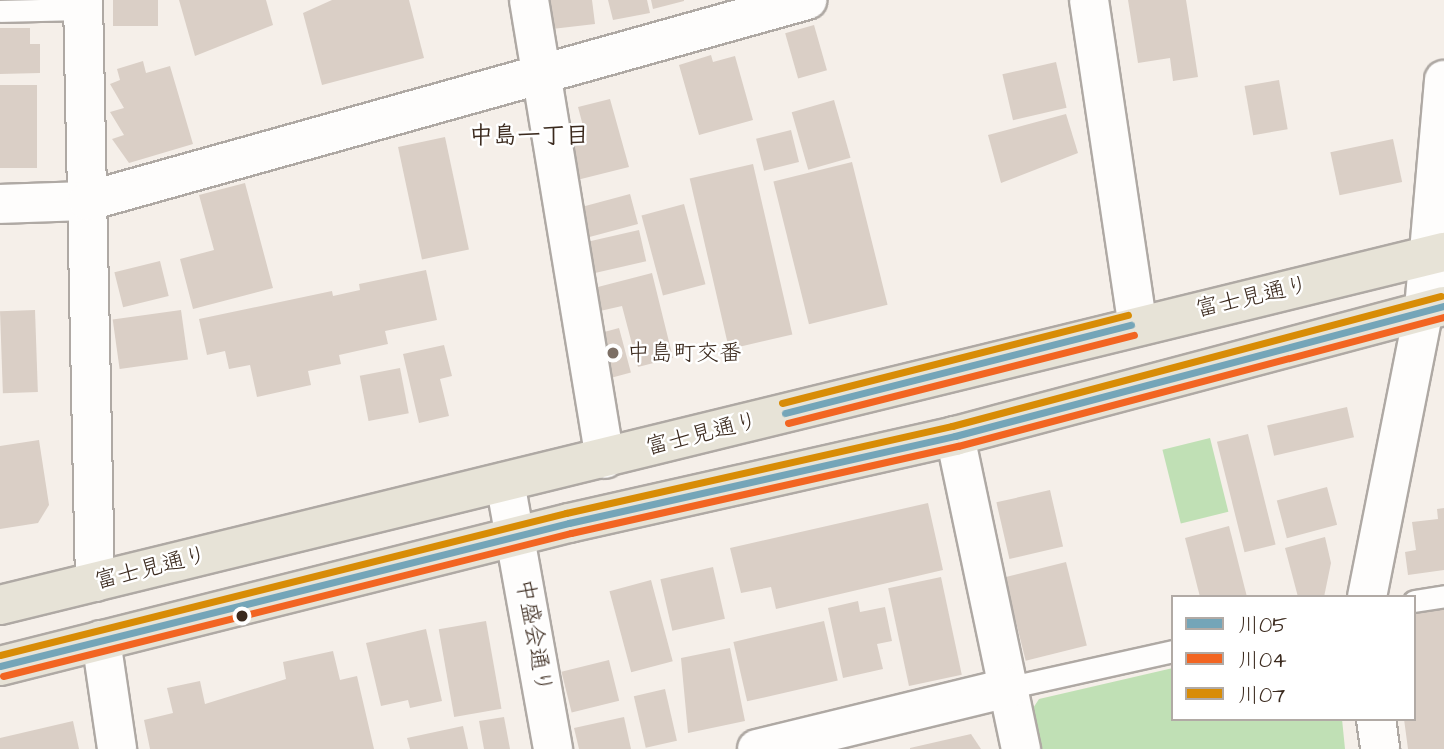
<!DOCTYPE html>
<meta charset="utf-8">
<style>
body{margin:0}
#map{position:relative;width:1444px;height:749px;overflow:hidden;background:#f5efe9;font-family:"Architects Daughter","Klee One",sans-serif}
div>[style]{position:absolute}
.green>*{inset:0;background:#c0e0b5;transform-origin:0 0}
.building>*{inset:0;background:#dacfc6;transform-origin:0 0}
.roads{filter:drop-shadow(2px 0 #afa9a4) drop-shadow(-2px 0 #afa9a4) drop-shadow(0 2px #afa9a4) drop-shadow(0 -2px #afa9a4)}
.lane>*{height:21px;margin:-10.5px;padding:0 10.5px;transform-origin:10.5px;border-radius:10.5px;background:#fefdfc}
.street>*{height:38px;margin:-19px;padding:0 19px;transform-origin:19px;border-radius:19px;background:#fefdfc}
.highway>*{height:38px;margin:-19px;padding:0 19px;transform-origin:19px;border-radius:19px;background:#e7e3d7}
.bus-1>*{height:7px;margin:-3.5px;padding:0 3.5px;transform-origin:3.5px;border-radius:3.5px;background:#74a5b8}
.bus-2>*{height:7px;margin:-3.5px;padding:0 3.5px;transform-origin:3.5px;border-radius:3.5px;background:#f26522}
.bus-3>*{height:7px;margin:-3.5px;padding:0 3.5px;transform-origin:3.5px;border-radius:3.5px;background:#d88c06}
.dots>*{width:19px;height:19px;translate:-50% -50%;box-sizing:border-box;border:4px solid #fff;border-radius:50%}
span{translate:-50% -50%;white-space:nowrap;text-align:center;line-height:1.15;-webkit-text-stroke:5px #fff;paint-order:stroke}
.street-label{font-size:23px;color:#3b2a1e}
.poi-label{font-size:23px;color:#3b2a1e}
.left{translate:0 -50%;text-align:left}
.neighbourhood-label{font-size:24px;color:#3b2a1e;font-weight:700}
.legend{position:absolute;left:1171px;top:595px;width:245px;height:126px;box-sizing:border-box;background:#fff;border:2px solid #b1aaa5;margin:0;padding:9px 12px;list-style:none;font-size:21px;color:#3b2a1e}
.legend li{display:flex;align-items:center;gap:14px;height:35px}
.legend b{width:35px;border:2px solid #b1aaa5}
</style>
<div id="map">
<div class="green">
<i style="left:1210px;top:438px;width:76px;height:49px;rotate:76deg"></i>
<i style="clip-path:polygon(1173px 668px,1173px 719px,1342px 719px,1345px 749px,1031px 749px,1026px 719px,1039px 699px)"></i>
</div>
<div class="building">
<i style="left:113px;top:0;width:45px;height:26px"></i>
<i style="clip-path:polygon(179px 0,266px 0,273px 25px,195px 56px)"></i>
<i style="clip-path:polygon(332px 0,409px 0,424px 58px,322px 85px,303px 13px)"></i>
<i style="clip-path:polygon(548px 0,592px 0,595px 24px,552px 29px)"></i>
<i style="clip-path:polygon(608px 0,647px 0,650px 13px,613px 20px)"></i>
<i style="clip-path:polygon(651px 0,684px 0,684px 1px,653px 9px)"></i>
<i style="clip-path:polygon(1128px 0,1186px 0,1198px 77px,1173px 81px,1170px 58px,1138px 63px)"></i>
<i style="left:814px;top:25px;width:47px;height:30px;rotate:74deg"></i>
<i style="clip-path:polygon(0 28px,30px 28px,30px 44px,40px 44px,40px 73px,0 74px)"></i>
<i style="clip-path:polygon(711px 55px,713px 62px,735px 56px,753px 120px,699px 135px,679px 65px)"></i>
<i style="clip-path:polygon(143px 61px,146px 73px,170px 66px,193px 144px,129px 163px,112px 139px,124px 135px,110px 112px,124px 108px,110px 84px,120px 80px,117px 69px)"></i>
<i style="left:1056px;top:62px;width:47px;height:55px;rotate:77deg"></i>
<i style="left:1279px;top:80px;width:50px;height:35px;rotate:80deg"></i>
<i style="left:0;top:85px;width:37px;height:83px"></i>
<i style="clip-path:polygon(610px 99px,629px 167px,577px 180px,564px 131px,583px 126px,578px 107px)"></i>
<i style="left:834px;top:100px;width:60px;height:44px;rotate:74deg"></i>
<i style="clip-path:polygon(1066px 114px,1078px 153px,1001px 183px,988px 135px)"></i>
<i style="left:791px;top:130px;width:33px;height:36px;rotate:76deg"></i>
<i style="left:445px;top:137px;width:115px;height:48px;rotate:78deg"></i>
<i style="left:1393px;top:139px;width:44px;height:64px;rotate:78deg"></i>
<i style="left:852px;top:162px;width:147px;height:81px;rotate:76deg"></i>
<i style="left:753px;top:164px;width:175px;height:65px;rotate:77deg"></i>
<i style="clip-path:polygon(245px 183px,273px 288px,193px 309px,180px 259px,214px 250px,199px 195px)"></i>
<i style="left:630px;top:194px;width:31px;height:56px;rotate:75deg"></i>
<i style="left:684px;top:204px;width:83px;height:44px;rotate:75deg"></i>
<i style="left:639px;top:230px;width:32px;height:56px;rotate:77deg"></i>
<i style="left:160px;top:261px;width:36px;height:47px;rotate:76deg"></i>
<i style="clip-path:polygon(426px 270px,437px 320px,385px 331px,388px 344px,339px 355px,341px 364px,308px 371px,311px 385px,257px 397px,250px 365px,229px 369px,225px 351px,207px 355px,199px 319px,332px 291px,333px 296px,360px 290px,359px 284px)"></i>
<i style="clip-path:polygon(652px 273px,673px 358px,638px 367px,622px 306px,600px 311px,594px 288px)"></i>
<i style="left:35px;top:310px;width:82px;height:35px;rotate:88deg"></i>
<i style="left:181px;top:310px;width:50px;height:69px;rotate:82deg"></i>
<i style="left:619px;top:328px;width:46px;height:24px;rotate:75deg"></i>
<i style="clip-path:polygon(444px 345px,452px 376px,440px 379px,449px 416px,419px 423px,403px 354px)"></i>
<i style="left:400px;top:368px;width:46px;height:41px;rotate:79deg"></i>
<i style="left:1347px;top:407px;width:31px;height:82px;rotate:77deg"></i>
<i style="left:1248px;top:434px;width:114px;height:32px;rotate:76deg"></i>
<i style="clip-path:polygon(39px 440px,49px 505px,38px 523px,0 529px,0 446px)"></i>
<i style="left:1327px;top:487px;width:39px;height:52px;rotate:75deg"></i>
<i style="left:1050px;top:490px;width:58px;height:55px;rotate:77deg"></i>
<i style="clip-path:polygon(928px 503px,943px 570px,776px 609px,771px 587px,741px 593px,730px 548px)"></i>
<i style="clip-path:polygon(1444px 508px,1444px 570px,1408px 575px,1405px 552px,1416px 550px,1412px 522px,1438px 519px,1437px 509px)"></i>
<i style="clip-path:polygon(1229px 526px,1247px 597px,1200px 597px,1185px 538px)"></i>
<i style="clip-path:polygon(1325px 537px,1331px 563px,1324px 597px,1298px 597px,1285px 548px)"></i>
<i style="left:1066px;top:562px;width:86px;height:63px;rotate:76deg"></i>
<i style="left:713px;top:567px;width:53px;height:54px;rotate:77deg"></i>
<i style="left:941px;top:577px;width:100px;height:54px;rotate:78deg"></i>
<i style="left:651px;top:580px;width:84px;height:43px;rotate:75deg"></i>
<i style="clip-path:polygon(858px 601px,860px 612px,885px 607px,892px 641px,877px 644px,883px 669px,843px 678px,828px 608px)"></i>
<i style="clip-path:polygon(1444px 609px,1444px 749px,1408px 749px,1404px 719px,1414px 719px,1414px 613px)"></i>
<i style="left:486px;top:621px;width:89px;height:48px;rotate:80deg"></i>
<i style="left:824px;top:621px;width:61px;height:93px;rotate:77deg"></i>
<i style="clip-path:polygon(426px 629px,442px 701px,410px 708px,408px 700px,381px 706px,366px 643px)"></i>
<i style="clip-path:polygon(730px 648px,745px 721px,688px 733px,681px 658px)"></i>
<i style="clip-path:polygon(333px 651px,340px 680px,357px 676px,374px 749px,150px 749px,144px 720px,173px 713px,167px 688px,200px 681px,205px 704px,286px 679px,283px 662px)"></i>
<i style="left:609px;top:660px;width:42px;height:49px;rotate:76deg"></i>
<i style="left:665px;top:689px;width:53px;height:32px;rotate:77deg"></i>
<i style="clip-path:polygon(504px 717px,510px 749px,484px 749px,479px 721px)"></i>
<i style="clip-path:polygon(624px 717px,631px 749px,579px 749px,574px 728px)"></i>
<i style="clip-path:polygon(73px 721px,79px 749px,0 749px,0 738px)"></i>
<i style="clip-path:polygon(463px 726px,468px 749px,410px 749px,407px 738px)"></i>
<i style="clip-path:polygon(971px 734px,981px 749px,910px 749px,910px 748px)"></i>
</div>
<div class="roads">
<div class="lane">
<i style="left:0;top:11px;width:83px;rotate:-1.4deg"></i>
<i style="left:1414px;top:601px;width:30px;rotate:-9deg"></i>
<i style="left:1011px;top:687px;width:166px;rotate:-12.5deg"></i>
</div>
<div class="street">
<i style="left:83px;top:0;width:582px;rotate:88.82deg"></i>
<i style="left:529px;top:0;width:465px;rotate:80.6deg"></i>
<i style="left:1089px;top:0;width:327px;rotate:81.5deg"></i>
<i style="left:0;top:204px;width:88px;rotate:-2deg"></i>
<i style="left:88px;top:201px;width:747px;rotate:-15.62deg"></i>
<i style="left:955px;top:436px;width:320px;rotate:78.1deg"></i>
<i style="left:505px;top:482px;width:271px;rotate:79.8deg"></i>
<i style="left:1367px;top:597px;width:294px;rotate:-78.8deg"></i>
<i style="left:1424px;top:309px;width:230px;rotate:-85deg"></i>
<i style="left:101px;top:640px;width:110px;rotate:81.6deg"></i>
<i style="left:1376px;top:719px;width:30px;rotate:82deg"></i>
<i style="left:757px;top:749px;width:261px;rotate:-13.7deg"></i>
</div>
<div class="highway">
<i style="left:0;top:605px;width:1487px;rotate:-13.74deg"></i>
<i style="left:0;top:666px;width:587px;rotate:-14.11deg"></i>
<i style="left:569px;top:523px;width:396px;rotate:-12.7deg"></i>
<i style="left:955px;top:436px;width:506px;rotate:-14.89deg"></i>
</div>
</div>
<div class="bus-1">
<i style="left:785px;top:413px;width:357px;rotate:-14.3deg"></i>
<i style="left:0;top:666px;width:587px;rotate:-14.11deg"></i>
<i style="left:569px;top:523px;width:396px;rotate:-12.7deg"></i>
<i style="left:955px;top:436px;width:506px;rotate:-14.89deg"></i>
</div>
<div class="bus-2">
<i style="left:788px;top:423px;width:357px;rotate:-14.3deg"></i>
<i style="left:3px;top:676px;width:586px;rotate:-14.13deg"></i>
<i style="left:571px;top:533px;width:397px;rotate:-12.7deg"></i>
<i style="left:958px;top:446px;width:503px;rotate:-14.87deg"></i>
</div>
<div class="bus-3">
<i style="left:782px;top:403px;width:357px;rotate:-14.3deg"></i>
<i style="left:0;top:655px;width:584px;rotate:-14.08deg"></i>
<i style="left:566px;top:513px;width:396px;rotate:-12.7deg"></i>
<i style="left:952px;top:426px;width:506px;rotate:-14.89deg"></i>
</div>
<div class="dots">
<i style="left:613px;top:353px;background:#7c6f65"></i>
<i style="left:242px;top:616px;background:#3b2a1e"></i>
</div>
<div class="street-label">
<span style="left:1252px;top:297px;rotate:-13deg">富士見通り</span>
<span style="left:702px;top:434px;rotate:-14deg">富士見通り</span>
<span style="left:151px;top:568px;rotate:-14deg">富士見通り</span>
<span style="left:534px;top:636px;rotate:80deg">中盛会通り</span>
</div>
<div class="poi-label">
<span class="left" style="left:627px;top:353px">中島町交番</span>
</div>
<div class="neighbourhood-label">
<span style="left:529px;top:137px">中島一丁目</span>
</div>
<ul class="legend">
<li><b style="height:9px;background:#74a5b8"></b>川05</li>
<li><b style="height:9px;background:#f26522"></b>川04</li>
<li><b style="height:9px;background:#d88c06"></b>川07</li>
</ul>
</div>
